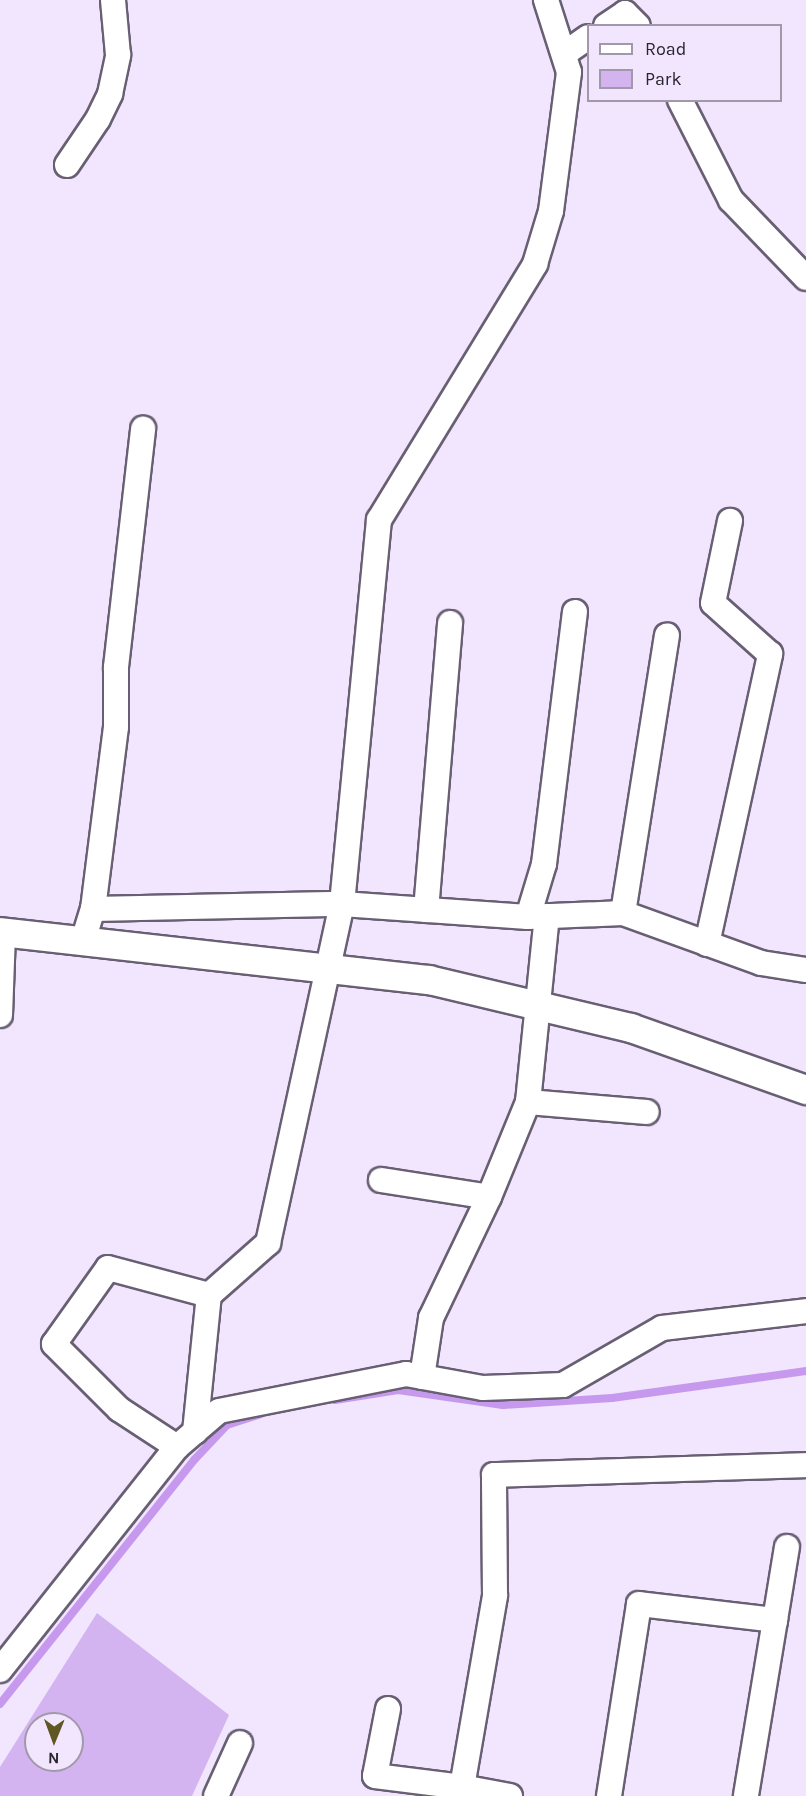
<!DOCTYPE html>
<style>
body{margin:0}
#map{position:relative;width:806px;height:1796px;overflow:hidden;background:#f1e6fd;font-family:Karla,sans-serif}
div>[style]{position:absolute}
.green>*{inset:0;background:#d3b4f0}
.stream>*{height:8px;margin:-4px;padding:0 4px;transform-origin:4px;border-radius:4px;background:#c799ee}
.roads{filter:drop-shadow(2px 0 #695f73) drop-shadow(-2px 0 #695f73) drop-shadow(0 2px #695f73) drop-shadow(0 -2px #695f73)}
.minor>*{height:24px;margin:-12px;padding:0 12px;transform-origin:12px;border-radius:12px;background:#fff}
.tertiary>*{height:28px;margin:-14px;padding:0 14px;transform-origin:14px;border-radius:14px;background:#fff}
span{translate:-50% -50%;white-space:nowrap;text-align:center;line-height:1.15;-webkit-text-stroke:4.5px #f1e6fd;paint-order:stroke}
.legend{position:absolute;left:587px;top:24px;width:195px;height:78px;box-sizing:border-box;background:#f1e6fd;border:2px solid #a199aa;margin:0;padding:8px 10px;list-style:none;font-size:18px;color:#29252e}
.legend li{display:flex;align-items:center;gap:12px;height:30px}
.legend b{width:30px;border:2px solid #a199aa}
.north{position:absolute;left:24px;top:1712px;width:60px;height:60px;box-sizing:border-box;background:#f1e6fd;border:2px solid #a199aa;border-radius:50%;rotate:181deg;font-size:16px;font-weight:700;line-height:24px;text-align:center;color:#29252e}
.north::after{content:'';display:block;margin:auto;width:21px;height:27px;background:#605622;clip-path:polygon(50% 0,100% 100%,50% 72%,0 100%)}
</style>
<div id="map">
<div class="green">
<i style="clip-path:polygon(evenodd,97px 1613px,229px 1715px,192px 1796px,0 1796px,0 1767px,97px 1613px,36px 1724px,72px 1724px,72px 1760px,36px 1760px,36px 1724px)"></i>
</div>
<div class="stream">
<i style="left:335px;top:1400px;width:64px;rotate:-9deg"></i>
<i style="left:398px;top:1390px;width:106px;rotate:8.1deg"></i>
<i style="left:503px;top:1405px;width:109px;rotate:-3.7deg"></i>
<i style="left:612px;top:1398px;width:196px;rotate:-7.9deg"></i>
<i style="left:0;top:1704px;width:313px;rotate:-51.5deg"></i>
<i style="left:195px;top:1459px;width:47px;rotate:-46.7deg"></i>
<i style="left:227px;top:1425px;width:36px;rotate:-18deg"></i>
</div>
<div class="roads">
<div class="minor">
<i style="left:606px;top:26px;width:23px;rotate:-34deg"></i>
<i style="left:625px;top:13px;width:18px;rotate:45deg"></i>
<i style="left:564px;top:54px;width:29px;rotate:-35deg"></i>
<i style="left:680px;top:100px;width:112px;rotate:63deg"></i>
<i style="left:731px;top:200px;width:108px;rotate:46.1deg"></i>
<i style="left:67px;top:165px;width:55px;rotate:-56deg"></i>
<i style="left:98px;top:119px;width:28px;rotate:-64deg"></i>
<i style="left:110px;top:94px;width:40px;rotate:-78deg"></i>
<i style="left:118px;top:55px;width:55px;rotate:-95.2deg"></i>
<i style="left:93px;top:909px;width:249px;rotate:-1.2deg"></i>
<i style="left:342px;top:904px;width:186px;rotate:4deg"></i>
<i style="left:528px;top:917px;width:95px;rotate:-2.4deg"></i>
<i style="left:623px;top:913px;width:147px;rotate:19.9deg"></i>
<i style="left:761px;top:963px;width:46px;rotate:8.8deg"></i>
<i style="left:426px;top:910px;width:288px;rotate:-85.2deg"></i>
<i style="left:623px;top:913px;width:281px;rotate:-81deg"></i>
<i style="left:528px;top:917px;width:55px;rotate:-73.2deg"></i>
<i style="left:544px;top:864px;width:254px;rotate:-83deg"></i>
<i style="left:83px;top:941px;width:34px;rotate:-73deg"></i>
<i style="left:93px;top:909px;width:183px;rotate:-82.8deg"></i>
<i style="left:116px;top:727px;width:60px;rotate:-90deg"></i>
<i style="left:116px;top:667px;width:240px;rotate:-83.5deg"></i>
<i style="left:707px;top:944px;width:297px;rotate:-77.7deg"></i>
<i style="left:770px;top:654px;width:76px;rotate:-138.2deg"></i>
<i style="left:713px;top:603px;width:84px;rotate:-78.3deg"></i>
<i style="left:0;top:1015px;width:83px;rotate:-87.9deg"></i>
<i style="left:528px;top:1102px;width:119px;rotate:4.8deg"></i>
<i style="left:381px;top:1180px;width:109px;rotate:8.9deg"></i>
<i style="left:422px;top:1377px;width:60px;rotate:-81.3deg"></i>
<i style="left:431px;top:1318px;width:134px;rotate:-64.4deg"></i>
<i style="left:489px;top:1197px;width:103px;rotate:-67.7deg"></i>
<i style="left:528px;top:1102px;width:187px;rotate:-84.2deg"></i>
<i style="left:195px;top:1432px;width:138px;rotate:-84.2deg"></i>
<i style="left:177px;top:1447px;width:69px;rotate:-146.8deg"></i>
<i style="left:119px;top:1409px;width:92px;rotate:-135deg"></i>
<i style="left:54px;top:1344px;width:93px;rotate:-54.6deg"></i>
<i style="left:108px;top:1268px;width:105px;rotate:15deg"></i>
<i style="left:209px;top:1295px;width:79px;rotate:-41.4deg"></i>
<i style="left:268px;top:1243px;width:347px;rotate:-77.7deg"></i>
<i style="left:342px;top:904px;width:386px;rotate:-84.5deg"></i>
<i style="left:379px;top:520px;width:300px;rotate:-58.6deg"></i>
<i style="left:535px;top:264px;width:55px;rotate:-73.2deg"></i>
<i style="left:551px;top:211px;width:140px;rotate:-82.6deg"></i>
<i style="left:569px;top:72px;width:76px;rotate:-107.7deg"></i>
<i style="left:775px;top:1620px;width:74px;rotate:-80.7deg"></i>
<i style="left:0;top:1670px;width:285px;rotate:-51.6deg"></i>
<i style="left:177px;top:1447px;width:55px;rotate:-40.6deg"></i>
<i style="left:219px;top:1411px;width:191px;rotate:-11.2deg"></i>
<i style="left:406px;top:1374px;width:78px;rotate:10.3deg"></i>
<i style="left:483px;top:1388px;width:80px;rotate:-2.1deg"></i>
<i style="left:563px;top:1385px;width:114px;rotate:-29.9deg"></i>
<i style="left:662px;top:1328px;width:145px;rotate:-6.7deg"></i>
<i style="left:388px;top:1709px;width:68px;rotate:101deg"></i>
<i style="left:375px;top:1776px;width:88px;rotate:7.2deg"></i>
<i style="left:216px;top:1796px;width:58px;rotate:-65.6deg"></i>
<i style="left:510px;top:1796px;width:49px;rotate:-169.4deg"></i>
<i style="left:462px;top:1787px;width:195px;rotate:-80.2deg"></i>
<i style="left:495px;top:1595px;width:120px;rotate:-90.5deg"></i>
<i style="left:494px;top:1475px;width:312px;rotate:-1.8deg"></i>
<i style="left:609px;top:1796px;width:194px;rotate:-81.1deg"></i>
<i style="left:639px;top:1604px;width:137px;rotate:6.7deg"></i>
<i style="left:775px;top:1620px;width:178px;rotate:99.4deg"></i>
</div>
<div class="tertiary">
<i style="left:0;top:932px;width:432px;rotate:6.4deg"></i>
<i style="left:429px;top:980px;width:208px;rotate:13.4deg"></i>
<i style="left:631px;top:1028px;width:186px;rotate:19.5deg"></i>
</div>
</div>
<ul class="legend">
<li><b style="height:8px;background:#fff"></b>Road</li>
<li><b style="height:16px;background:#d3b4f0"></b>Park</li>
</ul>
<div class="north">N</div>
</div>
